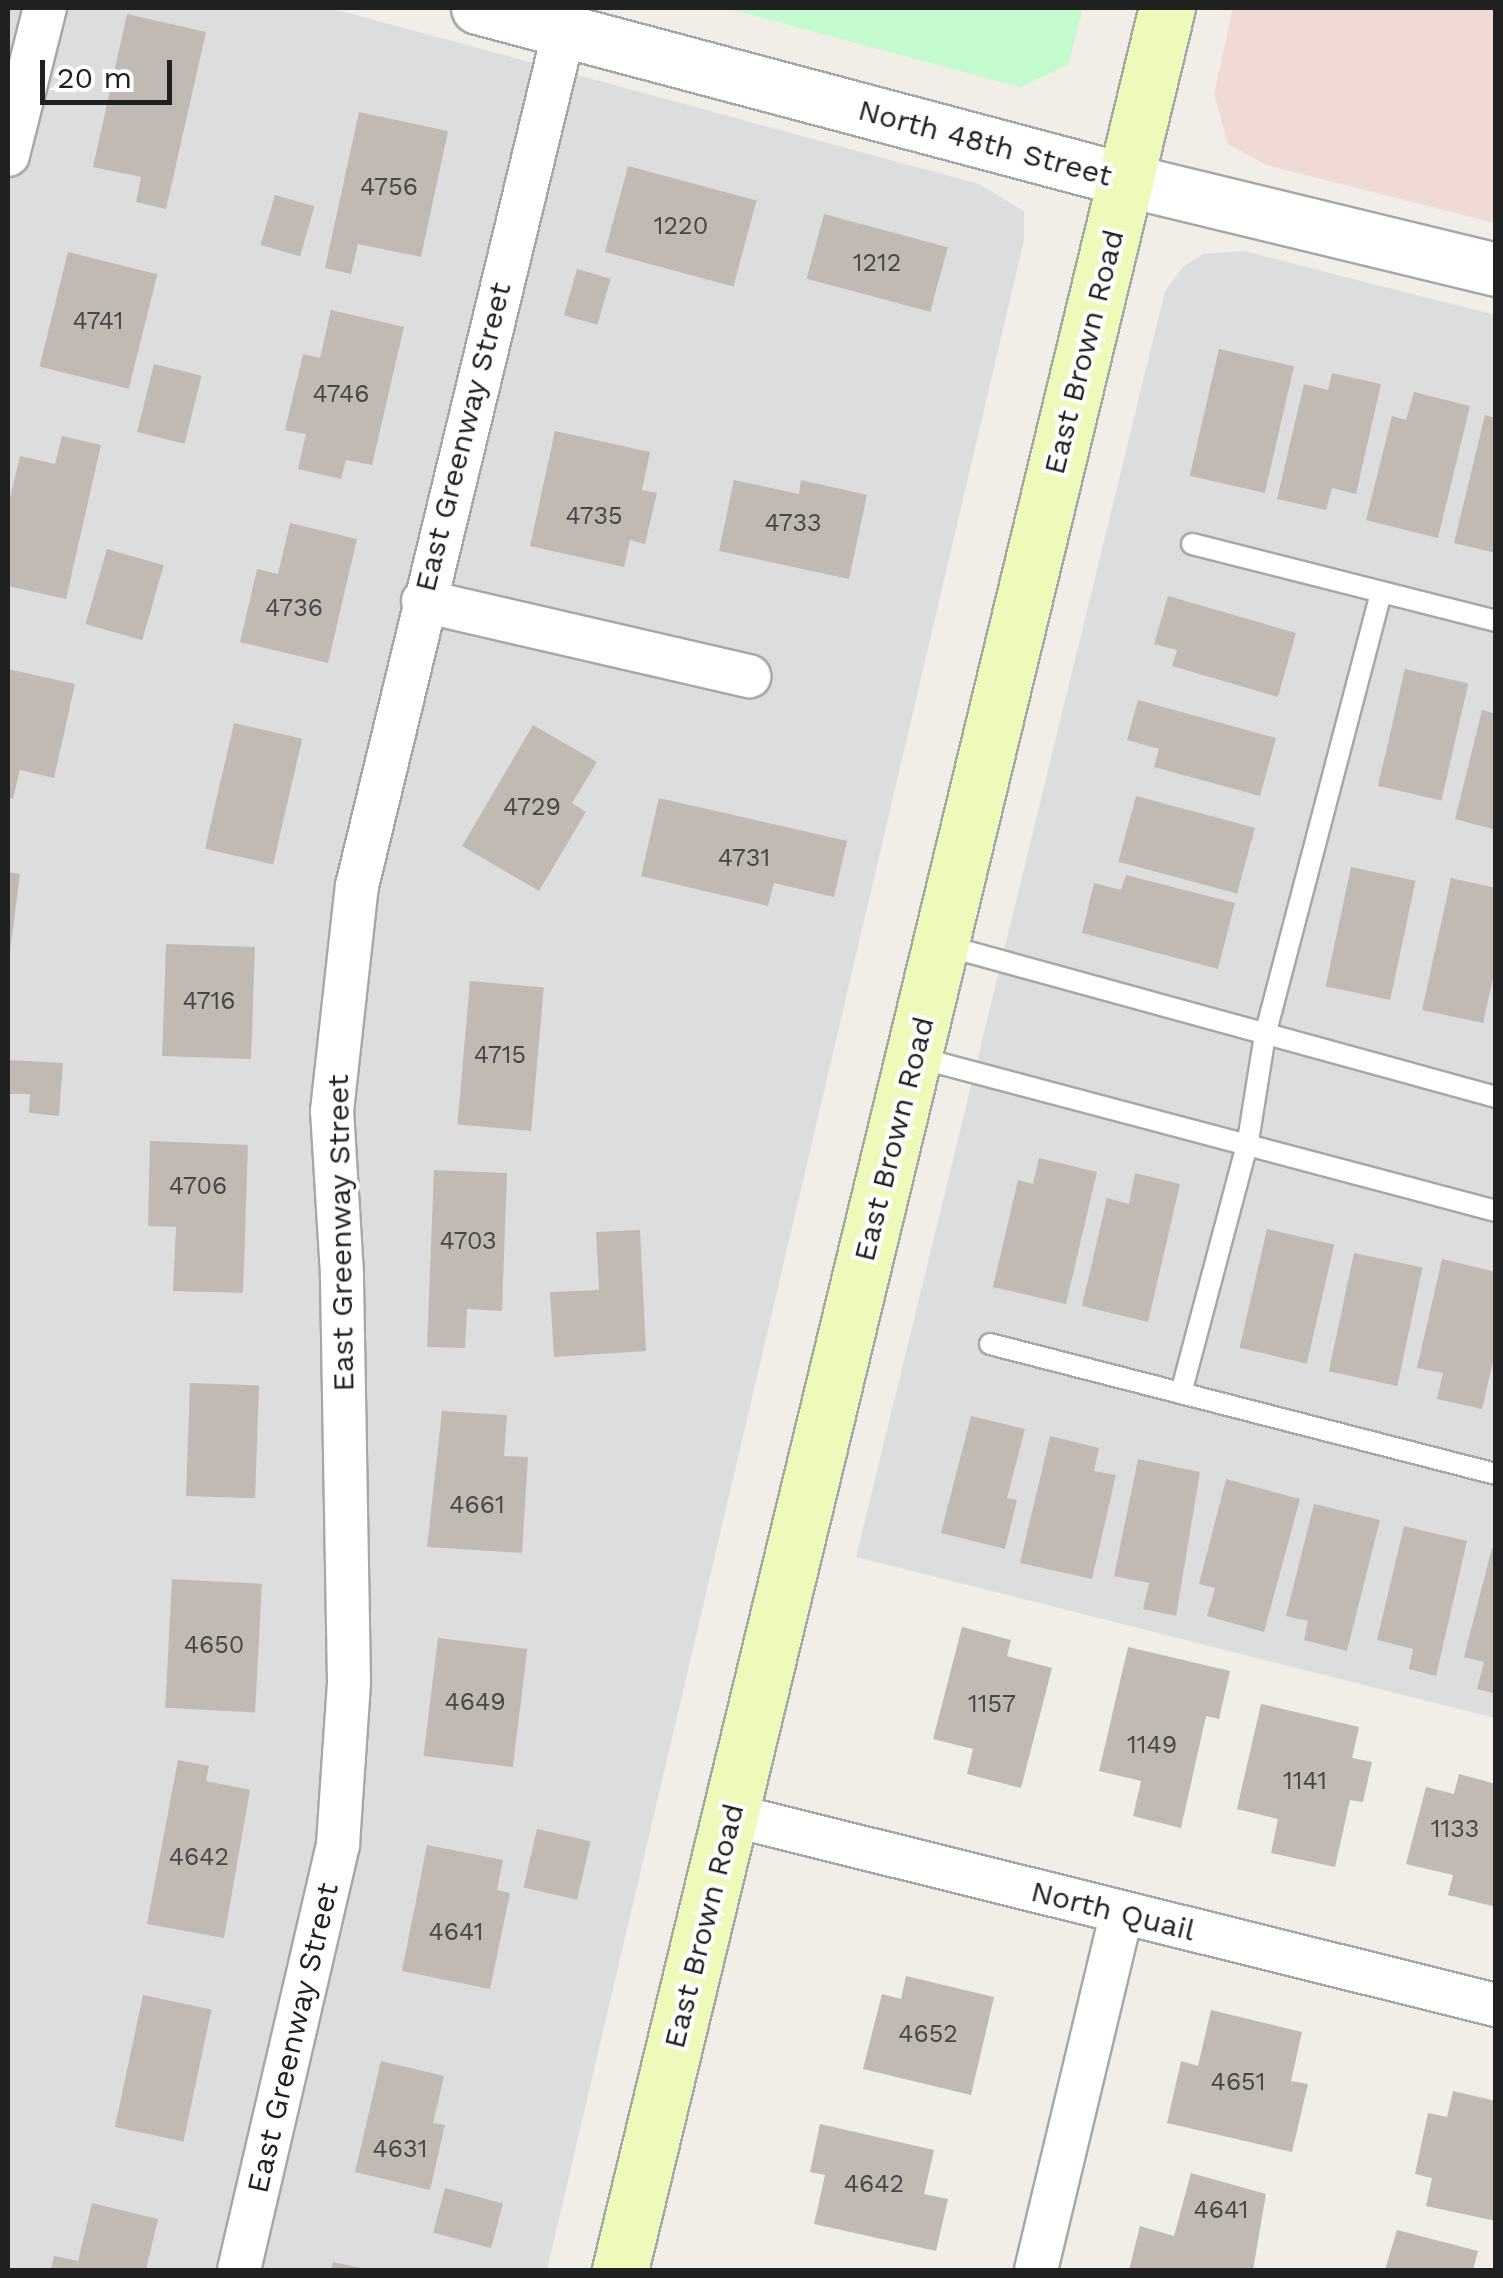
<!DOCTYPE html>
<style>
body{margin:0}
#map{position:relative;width:1503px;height:2278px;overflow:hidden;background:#f0eee6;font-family:"Work Sans",sans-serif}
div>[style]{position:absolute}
.residential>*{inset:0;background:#dedddd}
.commercial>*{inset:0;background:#f1dad5}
.park>*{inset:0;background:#c3face}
.building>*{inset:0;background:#c1bab2;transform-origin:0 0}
.roads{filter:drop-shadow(2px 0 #a7a7a7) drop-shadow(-2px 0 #a7a7a7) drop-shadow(0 2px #a7a7a7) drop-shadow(0 -2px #a7a7a7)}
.service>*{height:20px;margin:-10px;padding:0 10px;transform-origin:10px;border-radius:10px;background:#fff}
.minor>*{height:42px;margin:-21px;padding:0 21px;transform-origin:21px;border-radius:21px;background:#fff}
.tertiary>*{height:52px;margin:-26px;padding:0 26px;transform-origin:26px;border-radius:26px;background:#fff}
.secondary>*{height:55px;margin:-27.5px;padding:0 27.5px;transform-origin:27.5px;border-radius:27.5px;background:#effaba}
span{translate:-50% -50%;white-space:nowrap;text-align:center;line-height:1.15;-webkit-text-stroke:8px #fff;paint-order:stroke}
.number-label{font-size:25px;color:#484644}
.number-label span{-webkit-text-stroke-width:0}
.street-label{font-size:30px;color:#202020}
.frame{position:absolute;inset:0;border:10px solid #202020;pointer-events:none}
.scale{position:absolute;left:40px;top:60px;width:132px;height:45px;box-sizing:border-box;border:5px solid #202020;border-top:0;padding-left:12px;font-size:30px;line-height:35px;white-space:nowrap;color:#202020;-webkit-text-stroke:8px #fff;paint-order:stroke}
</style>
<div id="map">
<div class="residential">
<i style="clip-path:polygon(8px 8px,330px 8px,979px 184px,1024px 211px,1024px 240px,547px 2270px,8px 2270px)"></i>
<i style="clip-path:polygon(1244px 251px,1495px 315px,1495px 1718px,856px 1557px,1165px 291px,1183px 267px,1203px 254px)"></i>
</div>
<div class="commercial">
<i style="clip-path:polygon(1233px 8px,1495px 8px,1495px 223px,1266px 165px,1228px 144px,1214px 94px)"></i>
</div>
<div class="park">
<i style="clip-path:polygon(726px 8px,725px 8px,1083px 8px,1068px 65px,1020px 87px)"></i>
</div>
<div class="building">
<i style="clip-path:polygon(127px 14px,206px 32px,166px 209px,136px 202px,141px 177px,93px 167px)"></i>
<i style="clip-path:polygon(359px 112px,448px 131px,421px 257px,358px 244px,351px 274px,325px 268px)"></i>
<i style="left:628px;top:166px;width:133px;height:89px;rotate:15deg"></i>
<i style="left:275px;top:195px;width:41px;height:52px;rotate:16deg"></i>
<i style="left:824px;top:214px;width:128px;height:67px;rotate:15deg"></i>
<i style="left:68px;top:252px;width:92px;height:118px;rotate:14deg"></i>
<i style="left:577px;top:269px;width:35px;height:48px;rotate:16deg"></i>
<i style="clip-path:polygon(331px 310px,404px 327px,372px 465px,346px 460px,341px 479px,298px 469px,306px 434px,285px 430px,303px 354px,320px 358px)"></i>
<i style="left:1219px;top:349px;width:77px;height:130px;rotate:13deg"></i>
<i style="left:154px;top:364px;width:49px;height:70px;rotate:14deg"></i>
<i style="clip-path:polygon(1332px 373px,1381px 384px,1356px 494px,1332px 488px,1326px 510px,1277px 499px,1304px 384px,1328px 390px)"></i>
<i style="clip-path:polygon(1414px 392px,1470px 406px,1438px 538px,1366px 520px,1392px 416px,1406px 420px)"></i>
<i style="clip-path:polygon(1485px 415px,1496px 418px,1496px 553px,1454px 543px)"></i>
<i style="clip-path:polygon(555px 431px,650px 452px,642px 490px,657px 493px,645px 544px,630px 540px,624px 567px,530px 546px)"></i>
<i style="clip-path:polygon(62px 436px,101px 445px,66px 599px,8px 586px,8px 506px,20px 456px,55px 464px)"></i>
<i style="clip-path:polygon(734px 480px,799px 494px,801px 480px,867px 495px,849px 579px,719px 551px)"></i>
<i style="clip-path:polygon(290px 523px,357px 539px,328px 663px,240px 642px,257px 569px,278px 574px)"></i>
<i style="left:107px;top:549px;width:59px;height:78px;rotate:16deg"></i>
<i style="clip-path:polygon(1168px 596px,1296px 633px,1278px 697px,1172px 666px,1177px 650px,1154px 644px)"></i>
<i style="clip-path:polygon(8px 669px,75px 684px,54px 778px,20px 770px,13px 799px,8px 798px)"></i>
<i style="left:1405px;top:669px;width:65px;height:120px;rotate:13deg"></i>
<i style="clip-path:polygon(1138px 700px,1276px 738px,1260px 796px,1154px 767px,1159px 749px,1127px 740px)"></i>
<i style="clip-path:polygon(1482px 710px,1496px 714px,1496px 830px,1455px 819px)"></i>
<i style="left:234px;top:723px;width:70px;height:129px;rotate:13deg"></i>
<i style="clip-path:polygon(533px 725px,597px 762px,572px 803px,586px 812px,539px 891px,462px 846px)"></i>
<i style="left:1136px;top:796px;width:123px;height:68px;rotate:15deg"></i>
<i style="clip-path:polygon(659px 798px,847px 841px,834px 897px,774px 883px,768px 906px,641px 876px)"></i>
<i style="left:1351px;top:867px;width:66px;height:122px;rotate:12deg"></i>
<i style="clip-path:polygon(8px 872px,20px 874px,10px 952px,8px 952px)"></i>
<i style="clip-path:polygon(1126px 875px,1235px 903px,1218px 969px,1082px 933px,1094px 883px,1121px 890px)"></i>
<i style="clip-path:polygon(1451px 878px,1496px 888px,1496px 965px,1483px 1023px,1422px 1010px)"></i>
<i style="left:166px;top:944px;width:89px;height:112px;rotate:2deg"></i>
<i style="left:470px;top:981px;width:74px;height:144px;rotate:5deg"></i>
<i style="clip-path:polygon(8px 1060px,63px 1063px,59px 1116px,29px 1113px,30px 1094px,8px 1094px)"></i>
<i style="clip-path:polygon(150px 1141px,248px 1145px,243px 1293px,173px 1291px,176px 1227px,148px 1226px)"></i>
<i style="clip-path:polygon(1039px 1158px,1097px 1172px,1066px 1304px,993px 1287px,1018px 1180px,1033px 1184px)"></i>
<i style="clip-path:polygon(434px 1170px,507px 1173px,502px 1311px,467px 1309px,465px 1348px,427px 1347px)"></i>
<i style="clip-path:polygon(1135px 1173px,1180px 1184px,1148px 1322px,1082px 1306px,1107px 1198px,1129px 1204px)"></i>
<i style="left:1267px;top:1229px;width:69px;height:122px;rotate:13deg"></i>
<i style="clip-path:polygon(640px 1230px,646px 1351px,554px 1357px,550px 1292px,599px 1290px,596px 1232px)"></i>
<i style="left:1354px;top:1253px;width:70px;height:121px;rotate:12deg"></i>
<i style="clip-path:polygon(1442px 1259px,1496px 1272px,1496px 1349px,1482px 1409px,1437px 1399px,1443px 1373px,1417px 1368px)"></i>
<i style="left:190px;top:1383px;width:69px;height:113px;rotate:2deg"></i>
<i style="clip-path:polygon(442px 1411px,507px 1415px,504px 1456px,528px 1457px,522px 1553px,427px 1547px)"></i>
<i style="clip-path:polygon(971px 1416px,1025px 1429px,1007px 1498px,1017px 1500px,1005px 1549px,941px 1533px)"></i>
<i style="clip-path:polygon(1050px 1436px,1099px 1448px,1094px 1471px,1116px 1475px,1092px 1579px,1020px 1563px)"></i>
<i style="clip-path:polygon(1138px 1459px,1200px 1472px,1176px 1616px,1143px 1609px,1149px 1583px,1114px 1576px)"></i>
<i style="clip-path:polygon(1226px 1479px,1300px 1499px,1264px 1632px,1207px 1616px,1215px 1588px,1199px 1584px)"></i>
<i style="clip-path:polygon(1314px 1504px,1380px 1520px,1347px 1651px,1304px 1640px,1308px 1621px,1286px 1616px)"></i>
<i style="clip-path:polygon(1404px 1526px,1467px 1541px,1436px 1676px,1409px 1669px,1413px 1649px,1377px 1640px)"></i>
<i style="clip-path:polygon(1492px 1548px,1496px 1549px,1496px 1694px,1477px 1689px,1484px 1662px,1464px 1657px)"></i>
<i style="left:172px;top:1579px;width:90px;height:129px;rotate:3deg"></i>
<i style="clip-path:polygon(962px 1627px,1011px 1640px,1007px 1656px,1052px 1668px,1021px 1788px,967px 1774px,973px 1749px,933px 1739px)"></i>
<i style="left:438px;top:1638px;width:90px;height:119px;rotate:7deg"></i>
<i style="clip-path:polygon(1128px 1647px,1230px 1671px,1219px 1719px,1206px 1716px,1181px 1828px,1133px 1816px,1141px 1781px,1099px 1771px)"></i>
<i style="clip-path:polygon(1261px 1704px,1359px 1727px,1352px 1758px,1372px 1762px,1363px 1802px,1350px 1800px,1335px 1867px,1271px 1853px,1278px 1819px,1237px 1809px)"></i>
<i style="clip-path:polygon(178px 1760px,209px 1766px,206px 1781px,250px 1790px,224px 1938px,147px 1924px)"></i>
<i style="clip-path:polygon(1459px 1774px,1496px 1784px,1496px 1907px,1448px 1895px,1453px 1875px,1406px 1864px,1426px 1787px,1454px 1794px)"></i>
<i style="left:537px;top:1829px;width:55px;height:60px;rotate:13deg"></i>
<i style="clip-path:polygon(427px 1845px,503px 1860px,497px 1890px,510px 1893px,490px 1989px,402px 1971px)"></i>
<i style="clip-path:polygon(906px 1976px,994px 1997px,971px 2095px,863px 2069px,882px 1994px,901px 1999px)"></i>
<i style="left:143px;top:1995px;width:70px;height:135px;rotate:12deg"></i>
<i style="clip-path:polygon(1211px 2010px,1302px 2032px,1291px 2081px,1308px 2084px,1292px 2152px,1167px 2123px,1181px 2061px,1198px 2066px)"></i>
<i style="clip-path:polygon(381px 2061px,444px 2076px,433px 2123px,445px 2125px,430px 2190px,355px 2172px)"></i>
<i style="clip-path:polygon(1453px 2091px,1496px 2101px,1496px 2221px,1426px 2206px,1432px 2178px,1415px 2174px,1428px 2113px,1447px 2117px)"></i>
<i style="clip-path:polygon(820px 2124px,934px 2150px,924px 2194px,948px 2199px,936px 2251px,814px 2224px,825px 2175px,810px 2172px)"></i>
<i style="clip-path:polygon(1191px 2173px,1266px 2194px,1253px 2270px,1129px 2270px,1140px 2226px,1174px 2236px)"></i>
<i style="left:445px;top:2188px;width:60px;height:46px;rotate:15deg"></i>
<i style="clip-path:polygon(92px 2203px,158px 2219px,146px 2270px,51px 2270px,54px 2256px,78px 2261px)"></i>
<i style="clip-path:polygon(1397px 2230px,1478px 2251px,1473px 2270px,1385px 2270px)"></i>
<i style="clip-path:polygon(333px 2262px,366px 2269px,365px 2270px,331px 2270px)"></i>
</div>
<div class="roads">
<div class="service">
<i style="left:1192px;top:544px;width:314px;rotate:14.2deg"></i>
<i style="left:943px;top:945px;width:574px;rotate:15.37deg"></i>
<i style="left:916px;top:1057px;width:600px;rotate:14.87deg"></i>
<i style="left:990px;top:1344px;width:522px;rotate:14.41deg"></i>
<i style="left:1181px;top:1393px;width:261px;rotate:-75.1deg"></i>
<i style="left:1248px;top:1141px;width:107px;rotate:-80.9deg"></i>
<i style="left:1265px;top:1035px;width:457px;rotate:-75.3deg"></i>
</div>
<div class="minor">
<i style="left:8px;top:155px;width:152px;rotate:-75.9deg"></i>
<i style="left:423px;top:601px;width:335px;rotate:13deg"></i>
<i style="left:731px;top:1815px;width:788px;rotate:13.95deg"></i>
<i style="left:239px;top:2270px;width:437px;rotate:-76.9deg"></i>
<i style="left:338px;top:1844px;width:163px;rotate:-86.1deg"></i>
<i style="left:349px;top:1681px;width:407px;rotate:-91deg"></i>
<i style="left:342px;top:1274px;width:163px;rotate:-93.5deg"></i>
<i style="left:332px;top:1111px;width:226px;rotate:-83.7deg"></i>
<i style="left:357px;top:886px;width:880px;rotate:-76.39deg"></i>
<i style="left:1036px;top:2270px;width:367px;rotate:-76.5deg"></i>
</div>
<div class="tertiary">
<i style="left:478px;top:8px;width:669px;rotate:14.89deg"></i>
<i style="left:1125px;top:180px;width:382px;rotate:13.6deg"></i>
</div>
<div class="secondary">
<i style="left:620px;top:2270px;width:2327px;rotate:-76.41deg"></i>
</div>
</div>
<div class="number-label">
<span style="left:389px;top:187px">4756</span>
<span style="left:681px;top:226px">1220</span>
<span style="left:877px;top:263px">1212</span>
<span style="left:98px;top:321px">4741</span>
<span style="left:341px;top:394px">4746</span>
<span style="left:594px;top:516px">4735</span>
<span style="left:793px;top:523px">4733</span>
<span style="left:294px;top:608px">4736</span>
<span style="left:532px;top:807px">4729</span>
<span style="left:744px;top:858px">4731</span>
<span style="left:209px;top:1001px">4716</span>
<span style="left:500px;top:1055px">4715</span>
<span style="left:198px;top:1186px">4706</span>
<span style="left:468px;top:1241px">4703</span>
<span style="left:477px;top:1505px">4661</span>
<span style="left:214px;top:1645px">4650</span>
<span style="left:475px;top:1702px">4649</span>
<span style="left:992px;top:1704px">1157</span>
<span style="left:1152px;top:1745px">1149</span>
<span style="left:1305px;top:1781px">1141</span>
<span style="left:1455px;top:1829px">1133</span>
<span style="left:199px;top:1857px">4642</span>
<span style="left:456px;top:1932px">4641</span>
<span style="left:928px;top:2034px">4652</span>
<span style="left:1238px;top:2082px">4651</span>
<span style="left:400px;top:2149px">4631</span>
<span style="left:874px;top:2184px">4642</span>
<span style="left:1221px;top:2210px">4641</span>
</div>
<div class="street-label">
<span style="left:985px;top:143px;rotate:15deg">North 48th Street</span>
<span style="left:1084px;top:352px;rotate:-76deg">East Brown Road</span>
<span style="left:463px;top:437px;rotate:-76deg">East Greenway Street</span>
<span style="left:894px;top:1139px;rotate:-76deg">East Brown Road</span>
<span style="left:341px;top:1233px;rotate:-91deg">East Greenway Street</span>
<span style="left:1113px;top:1911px;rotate:14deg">North Quail</span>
<span style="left:704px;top:1926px;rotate:-76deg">East Brown Road</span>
<span style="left:293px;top:2038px;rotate:-77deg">East Greenway Street</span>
</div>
<div class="frame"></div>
<div class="scale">20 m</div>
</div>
